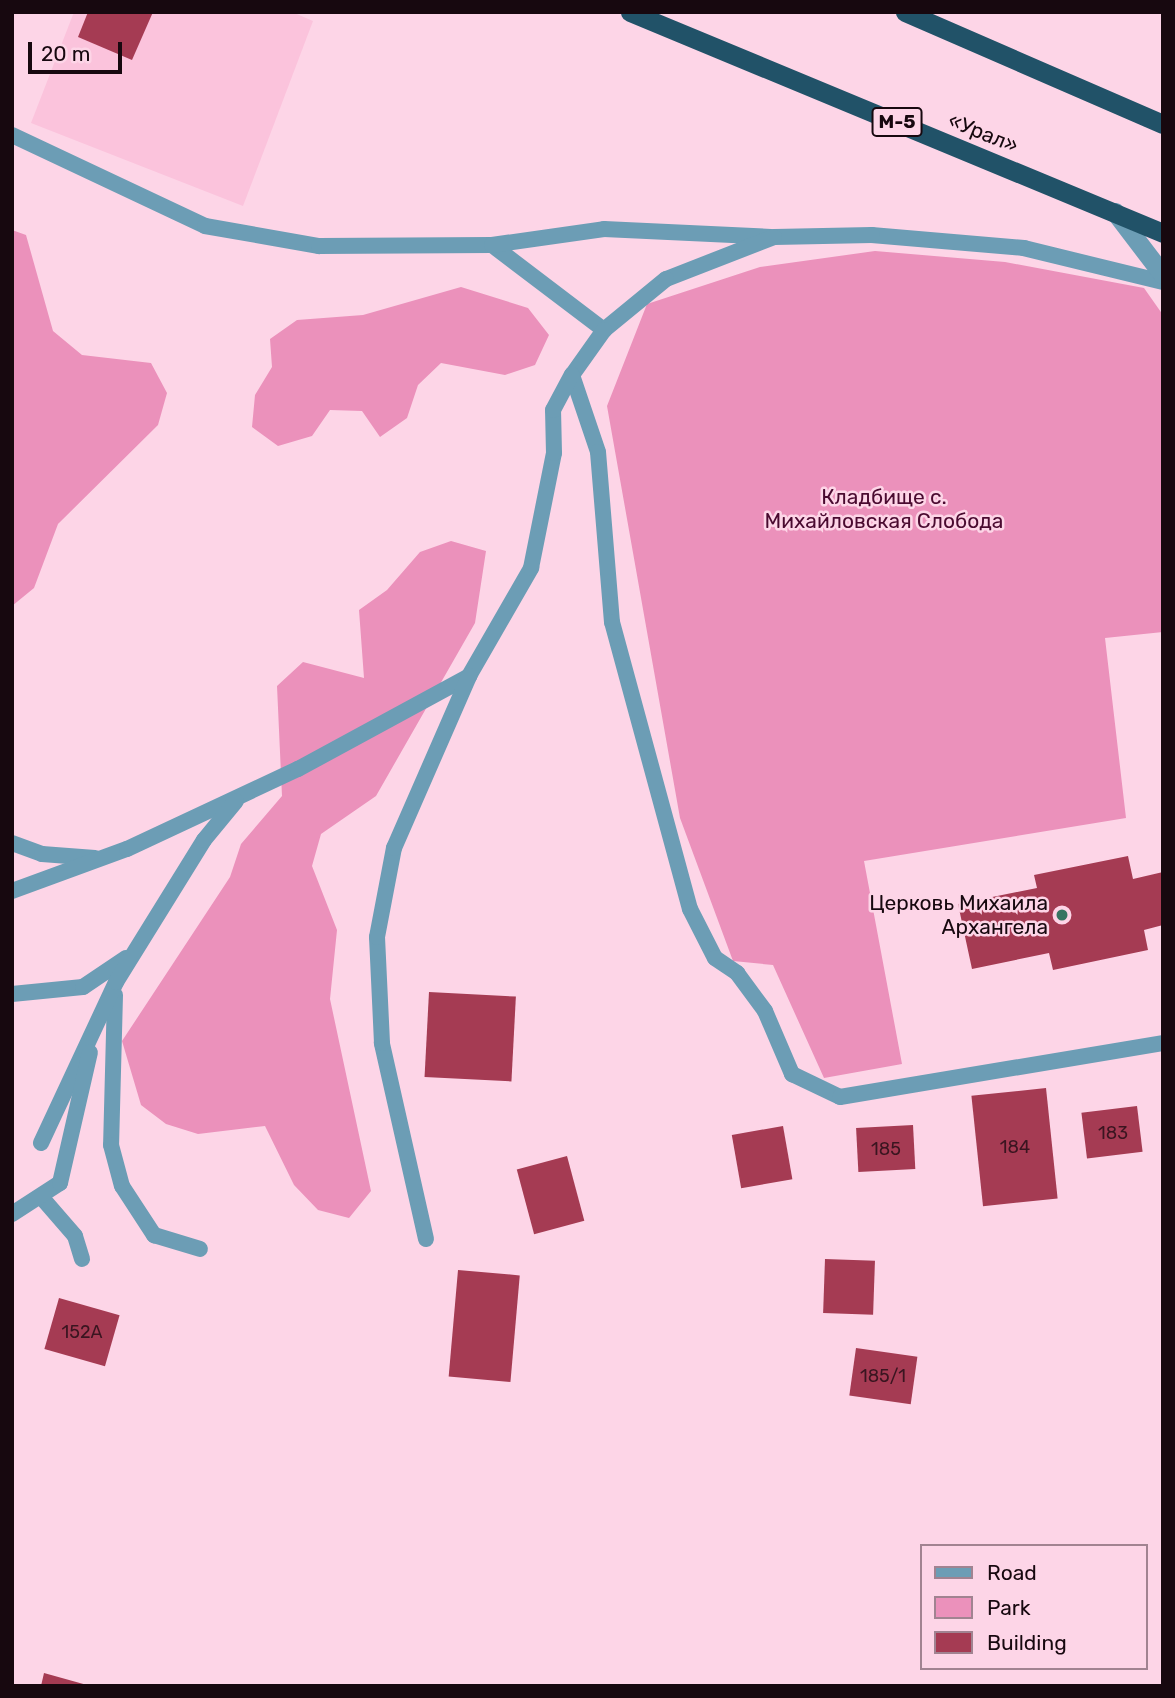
<!DOCTYPE html>
<meta charset="utf-8">
<style>
body{margin:0}
#map{position:relative;width:1175px;height:1698px;overflow:hidden;background:#fdd5e7;font-family:Rubik,sans-serif}
div>[style]{position:absolute}
.built>*{inset:0;background:#fbc3dc}
.green>*{inset:0;background:#eb91bb}
.building>*{inset:0;background:#a53b53;transform-origin:0 0}
.service>*{height:16px;margin:-8px;padding:0 8px;transform-origin:8px;border-radius:8px;background:#6c9db5}
.minor>*{height:19px;margin:-9.5px;padding:0 9.5px;transform-origin:9.5px;border-radius:9.5px;background:#6c9db5}
.trunk>*{height:19px;margin:-9.5px;padding:0 9.5px;transform-origin:9.5px;border-radius:9.5px;background:#215268}
.dots>*{width:19px;height:19px;translate:-50% -50%;box-sizing:border-box;border:4px solid #fdd5e7;border-radius:50%}
span{translate:-50% -50%;white-space:nowrap;text-align:center;line-height:1.15;-webkit-text-stroke:5px #fdd5e7;paint-order:stroke}
.number-label{font-size:18px;color:#3a1520}
.number-label span{-webkit-text-stroke-width:0}
.shield-label span{padding:2px 5px;background:#fdd5e7;border:2px solid;border-radius:5px;-webkit-text-stroke-width:0}
.shield-label{font-size:19px;color:#17080f;font-weight:700}
.street-label{font-size:21px;color:#17080f}
.park-label{font-size:21px;color:#4a0a30}
.poi-label{font-size:21px;color:#17080f}
.right{translate:-100% -50%;text-align:right}
.frame{position:absolute;inset:0;border:14px solid #17080f;pointer-events:none}
.legend{position:absolute;left:920px;top:1544px;width:228px;height:126px;box-sizing:border-box;background:#fdd5e7;border:2px solid #a18391;margin:0;padding:9px 12px;list-style:none;font-size:21px;color:#17080f}
.legend li{display:flex;align-items:center;gap:14px;height:35px}
.legend b{width:35px;border:2px solid #a18391}
.scale{position:absolute;left:28px;top:42px;width:94px;height:32px;box-sizing:border-box;border:4px solid #17080f;border-top:0;padding-left:9px;font-size:21px;line-height:24px;white-space:nowrap;color:#17080f;-webkit-text-stroke:5px #fdd5e7;paint-order:stroke}
</style>
<div id="map">
<div class="built">
<i style="clip-path:polygon(74px 12px,292px 12px,313px 21px,243px 206px,31px 123px)"></i>
</div>
<div class="green">
<i style="clip-path:polygon(12px 230px,26px 235px,53px 331px,82px 355px,151px 363px,167px 393px,158px 425px,58px 524px,34px 588px,12px 606px)"></i>
<i style="clip-path:polygon(875px 251px,1005px 262px,1144px 288px,1163px 315px,1163px 632px,1105px 638px,1126px 818px,864px 861px,902px 1064px,824px 1078px,773px 965px,733px 961px,680px 818px,607px 406px,647px 304px,760px 267px)"></i>
<i style="clip-path:polygon(461px 287px,528px 308px,549px 335px,535px 365px,505px 375px,441px 363px,418px 385px,407px 418px,380px 437px,362px 411px,330px 410px,312px 436px,278px 446px,252px 427px,255px 395px,272px 367px,270px 339px,297px 320px,363px 315px)"></i>
<i style="clip-path:polygon(451px 541px,486px 551px,475px 623px,376px 796px,321px 834px,312px 866px,337px 930px,330px 999px,371px 1191px,349px 1218px,318px 1210px,294px 1185px,265px 1126px,198px 1134px,166px 1124px,141px 1105px,122px 1041px,230px 877px,241px 844px,282px 796px,277px 686px,303px 662px,364px 678px,359px 610px,387px 590px,420px 552px)"></i>
</div>
<div class="building">
<i style="clip-path:polygon(88px 12px,153px 12px,132px 60px,78px 37px)"></i>
<i style="clip-path:polygon(1128px 856px,1133px 879px,1163px 872px,1163px 925px,1144px 930px,1148px 950px,1053px 970px,1049px 953px,972px 969px,958px 904px,1037px 888px,1034px 875px)"></i>
<i style="left:429px;top:992px;width:87px;height:85px;rotate:3deg"></i>
<i style="left:1046px;top:1088px;width:111px;height:75px;rotate:84deg"></i>
<i style="left:1137px;top:1106px;width:46px;height:56px;rotate:83deg"></i>
<i style="left:913px;top:1125px;width:44px;height:57px;rotate:87deg"></i>
<i style="left:783px;top:1126px;width:54px;height:52px;rotate:80deg"></i>
<i style="left:567px;top:1156px;width:67px;height:52px;rotate:75deg"></i>
<i style="left:825px;top:1259px;width:50px;height:54px;rotate:2deg"></i>
<i style="left:458px;top:1270px;width:62px;height:107px;rotate:5deg"></i>
<i style="left:59px;top:1298px;width:63px;height:53px;rotate:16deg"></i>
<i style="left:856px;top:1348px;width:62px;height:48px;rotate:8deg"></i>
<i style="clip-path:polygon(44px 1673px,87px 1685px,87px 1686px,41px 1686px)"></i>
</div>
<div class="service">
<i style="left:12px;top:135px;width:213px;rotate:25.2deg"></i>
<i style="left:205px;top:226px;width:116px;rotate:10deg"></i>
<i style="left:319px;top:246px;width:173px;rotate:-0.3deg"></i>
<i style="left:492px;top:245px;width:141px;rotate:37.2deg"></i>
<i style="left:492px;top:245px;width:113px;rotate:-8.1deg"></i>
<i style="left:604px;top:229px;width:167px;rotate:2.7deg"></i>
<i style="left:1163px;top:282px;width:143px;rotate:-166.3deg"></i>
<i style="left:1024px;top:248px;width:153px;rotate:-175.1deg"></i>
<i style="left:872px;top:235px;width:98px;rotate:178.8deg"></i>
<i style="left:774px;top:237px;width:116px;rotate:158.7deg"></i>
<i style="left:666px;top:279px;width:80px;rotate:140.6deg"></i>
<i style="left:604px;top:330px;width:55px;rotate:125.4deg"></i>
<i style="left:572px;top:375px;width:81px;rotate:71.3deg"></i>
<i style="left:598px;top:452px;width:171px;rotate:85.3deg"></i>
<i style="left:612px;top:622px;width:297px;rotate:74.8deg"></i>
<i style="left:690px;top:909px;width:55px;rotate:63deg"></i>
<i style="left:715px;top:958px;width:27px;rotate:34deg"></i>
<i style="left:737px;top:973px;width:47px;rotate:53.6deg"></i>
<i style="left:765px;top:1011px;width:69px;rotate:66.8deg"></i>
<i style="left:792px;top:1074px;width:53px;rotate:25.6deg"></i>
<i style="left:840px;top:1097px;width:327px;rotate:-9.5deg"></i>
<i style="left:12px;top:843px;width:32px;rotate:20deg"></i>
<i style="left:42px;top:854px;width:53px;rotate:4.3deg"></i>
<i style="left:12px;top:891px;width:122px;rotate:-20.1deg"></i>
<i style="left:127px;top:849px;width:189px;rotate:-25.1deg"></i>
<i style="left:298px;top:769px;width:195px;rotate:-28.5deg"></i>
<i style="left:469px;top:676px;width:125px;rotate:-60.1deg"></i>
<i style="left:531px;top:568px;width:117px;rotate:-78.7deg"></i>
<i style="left:554px;top:453px;width:43px;rotate:-91.3deg"></i>
<i style="left:553px;top:410px;width:40px;rotate:-62deg"></i>
<i style="left:12px;top:994px;width:71px;rotate:-5.6deg"></i>
<i style="left:83px;top:987px;width:52px;rotate:-34deg"></i>
<i style="left:115px;top:995px;width:150px;rotate:91.5deg"></i>
<i style="left:111px;top:1145px;width:42px;rotate:75deg"></i>
<i style="left:122px;top:1186px;width:59px;rotate:56.9deg"></i>
<i style="left:154px;top:1235px;width:48px;rotate:16.9deg"></i>
<i style="left:41px;top:1143px;width:178px;rotate:-65deg"></i>
<i style="left:116px;top:982px;width:167px;rotate:-58.2deg"></i>
<i style="left:204px;top:840px;width:50px;rotate:-50.6deg"></i>
<i style="left:43px;top:1199px;width:49px;rotate:49.1deg"></i>
<i style="left:75px;top:1236px;width:24px;rotate:73deg"></i>
<i style="left:12px;top:1214px;width:57px;rotate:-32.9deg"></i>
<i style="left:60px;top:1183px;width:134px;rotate:-77.1deg"></i>
<i style="left:426px;top:1239px;width:201px;rotate:-102.7deg"></i>
<i style="left:382px;top:1043px;width:106px;rotate:-92.7deg"></i>
<i style="left:377px;top:937px;width:91px;rotate:-79.2deg"></i>
<i style="left:394px;top:848px;width:188px;rotate:-66.4deg"></i>
</div>
<div class="minor">
<i style="left:1115px;top:212px;width:79px;rotate:52.7deg"></i>
</div>
<div class="trunk">
<i style="left:630px;top:12px;width:577px;rotate:22.52deg"></i>
<i style="left:905px;top:12px;width:281px;rotate:23.5deg"></i>
</div>
<div class="dots">
<i style="left:1062px;top:915px;background:#377562"></i>
</div>
<div class="number-label">
<span style="left:1113px;top:1133px">183</span>
<span style="left:1015px;top:1147px">184</span>
<span style="left:886px;top:1149px">185</span>
<span style="left:82px;top:1332px">152А</span>
<span style="left:883px;top:1376px">185/1</span>
</div>
<div class="shield-label">
<span style="left:897px;top:122px">М-5</span>
</div>
<div class="street-label">
<span style="left:983px;top:133px;rotate:22deg">«Урал»</span>
</div>
<div class="park-label">
<span style="left:884px;top:509px">Кладбище с.<br>Михайловская Слобода</span>
</div>
<div class="poi-label">
<span class="right" style="left:1048px;top:915px">Церковь Михаила<br>Архангела</span>
</div>
<div class="frame"></div>
<ul class="legend">
<li><b style="height:9px;background:#6c9db5"></b>Road</li>
<li><b style="height:19px;background:#eb91bb"></b>Park</li>
<li><b style="height:19px;background:#a53b53"></b>Building</li>
</ul>
<div class="scale">20 m</div>
</div>
